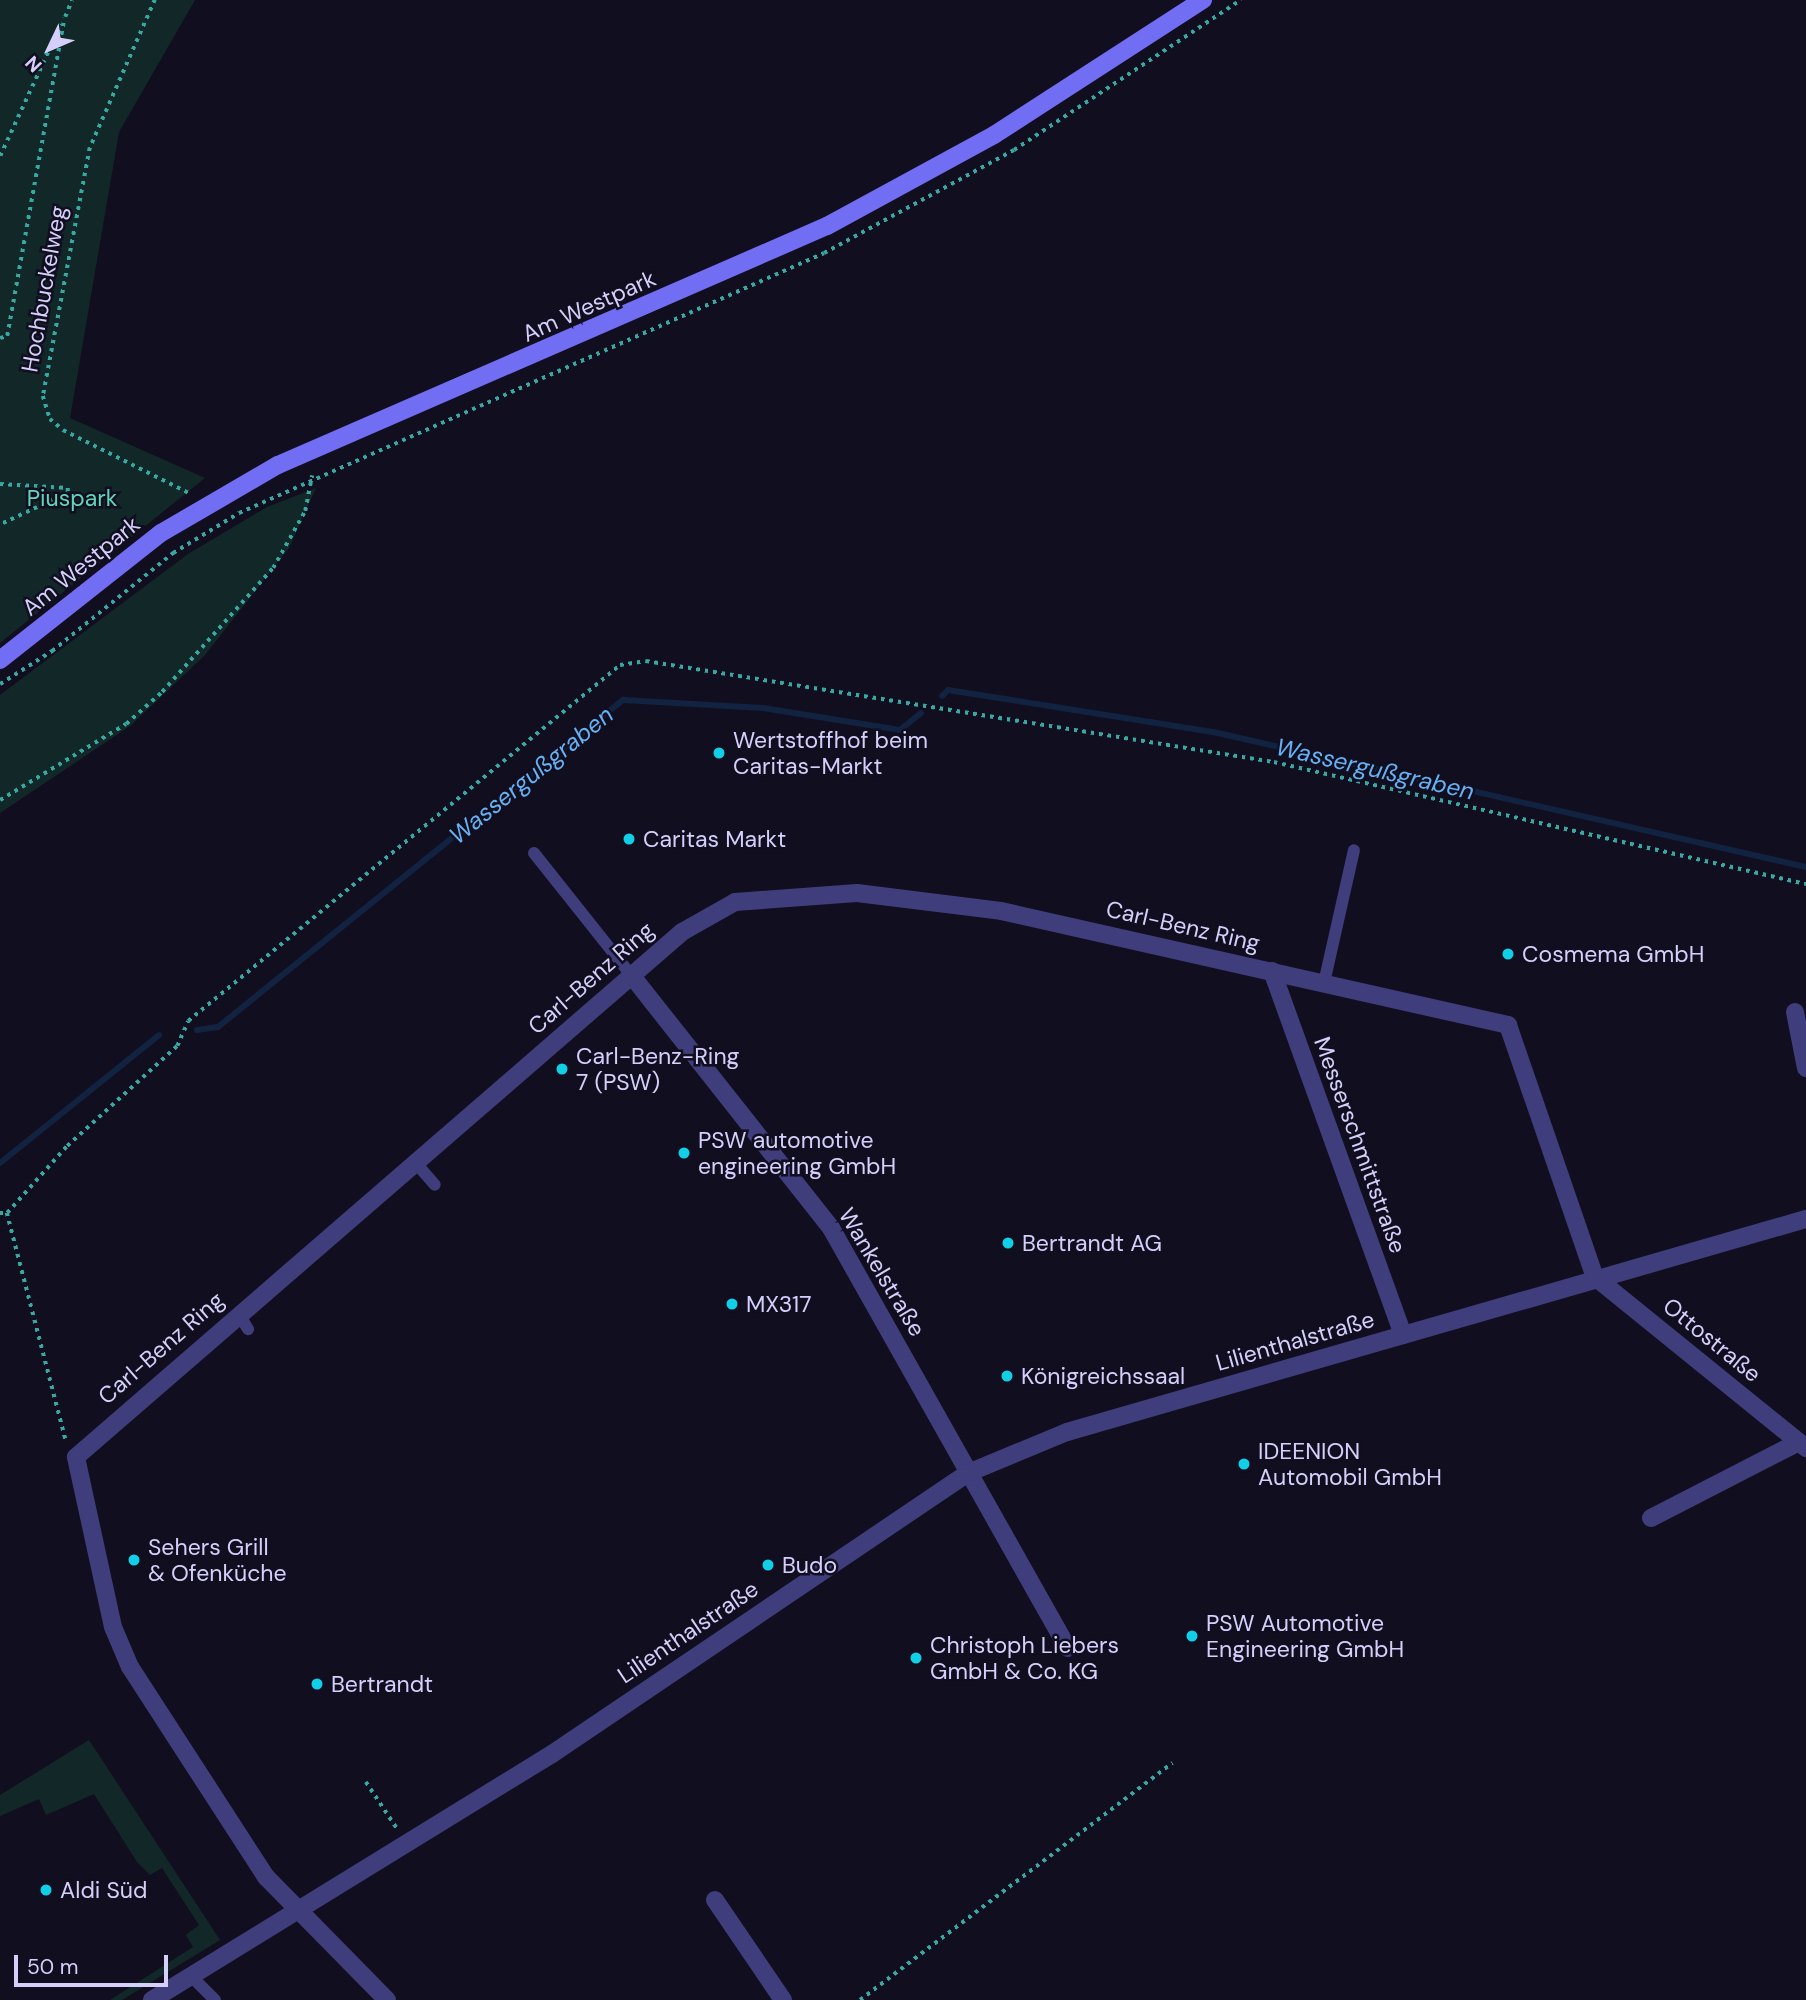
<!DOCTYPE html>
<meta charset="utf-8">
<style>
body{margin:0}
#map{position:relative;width:1806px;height:2000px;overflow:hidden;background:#110e1f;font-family:"DM Sans",sans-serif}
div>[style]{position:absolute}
.green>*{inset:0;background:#122828}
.stream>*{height:6px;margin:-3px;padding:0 3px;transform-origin:3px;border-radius:3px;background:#112341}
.path>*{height:3.5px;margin-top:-1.75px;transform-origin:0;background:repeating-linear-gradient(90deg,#37a9a2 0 3.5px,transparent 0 8.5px)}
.lane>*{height:12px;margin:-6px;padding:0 6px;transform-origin:6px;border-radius:6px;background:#3f3d7b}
.street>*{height:18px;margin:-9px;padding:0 9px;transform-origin:9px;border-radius:9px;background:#3f3d7b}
.secondary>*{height:18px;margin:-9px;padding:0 9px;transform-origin:9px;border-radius:9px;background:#726ef4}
.dots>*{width:19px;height:19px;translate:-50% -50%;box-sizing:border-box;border:4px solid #110e1f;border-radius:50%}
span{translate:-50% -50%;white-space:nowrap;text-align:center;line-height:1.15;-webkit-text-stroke:5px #110e1f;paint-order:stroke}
.street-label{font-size:23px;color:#d5d0fb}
.park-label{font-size:23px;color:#62d5b9}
.poi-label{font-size:23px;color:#d5d0fb}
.left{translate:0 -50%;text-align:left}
.water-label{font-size:24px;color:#66b1f4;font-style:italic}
.north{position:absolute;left:14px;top:14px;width:70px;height:70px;-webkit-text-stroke:5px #110e1f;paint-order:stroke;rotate:226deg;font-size:19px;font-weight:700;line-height:28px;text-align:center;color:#d5d0fb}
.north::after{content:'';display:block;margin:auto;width:24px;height:32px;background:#d5d0fb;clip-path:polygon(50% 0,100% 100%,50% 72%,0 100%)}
.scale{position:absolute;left:14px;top:1955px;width:154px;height:32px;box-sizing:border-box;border:4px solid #d5d0fb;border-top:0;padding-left:9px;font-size:21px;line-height:24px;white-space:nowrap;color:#d5d0fb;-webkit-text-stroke:5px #110e1f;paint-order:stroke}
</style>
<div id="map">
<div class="green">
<i style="clip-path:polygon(0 0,195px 0,119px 132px,70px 418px,205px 478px,0 643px)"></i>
<i style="clip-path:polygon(316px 488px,289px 548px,205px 655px,130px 726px,0 813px,0 695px,188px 554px,267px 507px)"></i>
<i style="clip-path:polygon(89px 1740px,220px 1940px,122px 2000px,110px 2000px,193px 1947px,186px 1935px,199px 1925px,162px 1868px,150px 1875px,137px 1862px,94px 1794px,46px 1815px,39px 1799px,0 1816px,0 1795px)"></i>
</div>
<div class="stream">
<i style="left:942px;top:696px;width:8px;rotate:-45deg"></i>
<i style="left:948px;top:690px;width:273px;rotate:9deg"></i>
<i style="left:1218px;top:733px;width:603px;rotate:12.84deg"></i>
<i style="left:197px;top:1030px;width:21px;rotate:-8deg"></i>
<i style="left:218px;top:1027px;width:521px;rotate:-38.92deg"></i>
<i style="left:623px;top:700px;width:140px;rotate:3.3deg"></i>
<i style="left:763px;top:708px;width:139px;rotate:9.1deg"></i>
<i style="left:900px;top:730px;width:27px;rotate:-39deg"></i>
<i style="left:0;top:1163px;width:204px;rotate:-38.8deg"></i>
</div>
<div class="path">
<i style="left:155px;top:0;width:162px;rotate:113.7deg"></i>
<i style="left:90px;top:148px;width:252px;rotate:100.7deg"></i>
<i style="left:43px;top:396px;width:24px;rotate:73deg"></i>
<i style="left:50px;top:419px;width:17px;rotate:40deg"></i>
<i style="left:63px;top:430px;width:143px;rotate:26.6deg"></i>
<i style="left:65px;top:17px;width:18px;rotate:-68deg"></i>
<i style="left:0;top:156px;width:145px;rotate:-65.2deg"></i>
<i style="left:0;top:338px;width:7px;rotate:-16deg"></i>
<i style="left:7px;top:336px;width:323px;rotate:-79.8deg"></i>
<i style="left:0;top:484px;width:68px;rotate:3.4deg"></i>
<i style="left:68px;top:488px;width:5px;rotate:90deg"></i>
<i style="left:68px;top:493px;width:75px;rotate:154.8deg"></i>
<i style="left:0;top:684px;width:62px;rotate:-32.4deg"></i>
<i style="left:52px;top:651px;width:156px;rotate:-39deg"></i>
<i style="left:173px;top:553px;width:77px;rotate:-31.2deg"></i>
<i style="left:239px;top:513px;width:640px;rotate:-23.96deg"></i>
<i style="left:824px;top:253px;width:216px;rotate:-28.5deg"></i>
<i style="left:1014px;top:150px;width:272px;rotate:-33.5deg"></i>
<i style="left:0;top:800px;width:147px;rotate:-31.1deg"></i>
<i style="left:126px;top:724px;width:48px;rotate:-41.6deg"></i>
<i style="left:162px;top:692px;width:166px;rotate:-48.2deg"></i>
<i style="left:273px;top:568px;width:65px;rotate:-60.7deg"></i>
<i style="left:305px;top:511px;width:36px;rotate:-79deg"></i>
<i style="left:0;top:1213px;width:7px"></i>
<i style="left:7px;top:1213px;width:236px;rotate:75.5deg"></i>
<i style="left:7px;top:1213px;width:90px;rotate:-48.2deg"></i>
<i style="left:67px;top:1146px;width:149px;rotate:-42.3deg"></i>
<i style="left:177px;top:1046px;width:27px;rotate:-66deg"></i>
<i style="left:188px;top:1021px;width:560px;rotate:-39.49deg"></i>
<i style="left:620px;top:665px;width:26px;rotate:-9deg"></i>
<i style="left:646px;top:661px;width:636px;rotate:9.14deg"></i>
<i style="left:1274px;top:762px;width:546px;rotate:12.92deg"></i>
<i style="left:366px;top:1782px;width:58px;rotate:56.3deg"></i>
<i style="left:860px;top:2000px;width:392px;rotate:-37.2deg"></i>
</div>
<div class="lane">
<i style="left:534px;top:853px;width:157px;rotate:51.5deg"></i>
<i style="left:1324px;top:983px;width:136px;rotate:-77.3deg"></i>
<i style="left:415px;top:1162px;width:30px;rotate:49deg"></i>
<i style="left:238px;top:1313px;width:19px;rotate:58deg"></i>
<i style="left:191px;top:1976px;width:34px;rotate:45deg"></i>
</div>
<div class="street">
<i style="left:1272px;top:971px;width:387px;rotate:70.2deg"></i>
<i style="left:632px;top:976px;width:321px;rotate:51.7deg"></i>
<i style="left:831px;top:1228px;width:482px;rotate:60.6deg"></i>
<i style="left:1795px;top:1012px;width:57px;rotate:78.9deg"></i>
<i style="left:1651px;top:1518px;width:166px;rotate:-27.2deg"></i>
<i style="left:715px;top:1900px;width:121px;rotate:55.8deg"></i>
<i style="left:152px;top:2000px;width:470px;rotate:-31.6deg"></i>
<i style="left:552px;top:1754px;width:502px;rotate:-34.04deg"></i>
<i style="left:968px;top:1473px;width:107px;rotate:-22.5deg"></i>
<i style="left:1067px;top:1432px;width:769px;rotate:-16.08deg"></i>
<i style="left:387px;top:2000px;width:173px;rotate:-134.5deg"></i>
<i style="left:266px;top:1877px;width:250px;rotate:-122.9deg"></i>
<i style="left:130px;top:1667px;width:43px;rotate:-113deg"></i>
<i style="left:113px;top:1627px;width:174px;rotate:-102.3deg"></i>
<i style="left:76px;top:1457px;width:802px;rotate:-40.9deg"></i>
<i style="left:682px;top:932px;width:61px;rotate:-29.5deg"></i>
<i style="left:735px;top:902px;width:122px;rotate:-4.2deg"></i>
<i style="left:857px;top:893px;width:145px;rotate:7.1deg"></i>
<i style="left:1001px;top:911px;width:520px;rotate:12.67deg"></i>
<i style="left:1508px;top:1025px;width:267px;rotate:71deg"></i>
<i style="left:1595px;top:1277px;width:272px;rotate:39deg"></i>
</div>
<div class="secondary">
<i style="left:0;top:660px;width:205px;rotate:-38.3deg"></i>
<i style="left:161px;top:533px;width:135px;rotate:-30.2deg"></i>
<i style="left:278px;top:465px;width:599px;rotate:-23.53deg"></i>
<i style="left:827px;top:226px;width:190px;rotate:-28.6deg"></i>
<i style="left:994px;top:135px;width:249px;rotate:-32.9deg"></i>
</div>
<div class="dots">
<i style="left:719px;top:753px;background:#11cfe6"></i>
<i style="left:629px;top:839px;background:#11cfe6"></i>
<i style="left:1508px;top:954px;background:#11cfe6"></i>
<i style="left:562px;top:1069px;background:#11cfe6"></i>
<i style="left:684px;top:1153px;background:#11cfe6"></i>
<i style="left:1008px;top:1243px;background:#11cfe6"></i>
<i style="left:732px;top:1304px;background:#11cfe6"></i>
<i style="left:1007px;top:1376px;background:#11cfe6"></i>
<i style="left:1244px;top:1464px;background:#11cfe6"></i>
<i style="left:134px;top:1560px;background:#11cfe6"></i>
<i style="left:768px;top:1565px;background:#11cfe6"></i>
<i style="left:1192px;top:1636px;background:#11cfe6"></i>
<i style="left:916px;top:1658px;background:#11cfe6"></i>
<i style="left:317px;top:1684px;background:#11cfe6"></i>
<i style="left:46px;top:1890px;background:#11cfe6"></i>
</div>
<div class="street-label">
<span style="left:44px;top:289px;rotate:-80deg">Hochbuckelweg</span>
<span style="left:589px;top:306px;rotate:-24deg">Am Westpark</span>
<span style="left:81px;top:566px;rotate:-39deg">Am Westpark</span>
<span style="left:1183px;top:926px;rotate:13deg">Carl-Benz Ring</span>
<span style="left:591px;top:978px;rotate:-41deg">Carl-Benz Ring</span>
<span style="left:1360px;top:1145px;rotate:70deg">Messerschmittstraße</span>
<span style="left:882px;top:1272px;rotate:59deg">Wankelstraße</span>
<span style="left:1712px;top:1340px;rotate:39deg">Ottostraße</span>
<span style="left:1295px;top:1341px;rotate:-16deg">Lilienthalstraße</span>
<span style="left:161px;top:1348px;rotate:-41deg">Carl-Benz Ring</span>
<span style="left:688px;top:1632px;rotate:-34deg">Lilienthalstraße</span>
</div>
<div class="park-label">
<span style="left:72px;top:498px">Piuspark</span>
</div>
<div class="poi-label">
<span class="left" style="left:733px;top:753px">Wertstoffhof beim<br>Caritas-Markt</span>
<span class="left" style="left:643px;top:839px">Caritas Markt</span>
<span class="left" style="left:1522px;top:954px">Cosmema GmbH</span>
<span class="left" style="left:576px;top:1069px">Carl-Benz-Ring<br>7 (PSW)</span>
<span class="left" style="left:698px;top:1153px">PSW automotive<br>engineering GmbH</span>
<span class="left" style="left:1022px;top:1243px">Bertrandt AG</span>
<span class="left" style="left:746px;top:1304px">MX317</span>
<span class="left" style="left:1021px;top:1376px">Königreichssaal</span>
<span class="left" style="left:1258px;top:1464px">IDEENION<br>Automobil GmbH</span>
<span class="left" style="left:148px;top:1560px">Sehers Grill<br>&amp; Ofenküche</span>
<span class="left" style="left:782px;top:1565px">Budo</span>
<span class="left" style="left:1206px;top:1636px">PSW Automotive<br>Engineering GmbH</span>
<span class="left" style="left:930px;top:1658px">Christoph Liebers<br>GmbH &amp; Co. KG</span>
<span class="left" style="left:331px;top:1684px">Bertrandt</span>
<span class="left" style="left:60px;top:1890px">Aldi Süd</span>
</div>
<div class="water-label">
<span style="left:1375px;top:769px;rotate:13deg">Wassergußgraben</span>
<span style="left:531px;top:775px;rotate:-39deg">Wassergußgraben</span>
</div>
<div class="north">N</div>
<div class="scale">50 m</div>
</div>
